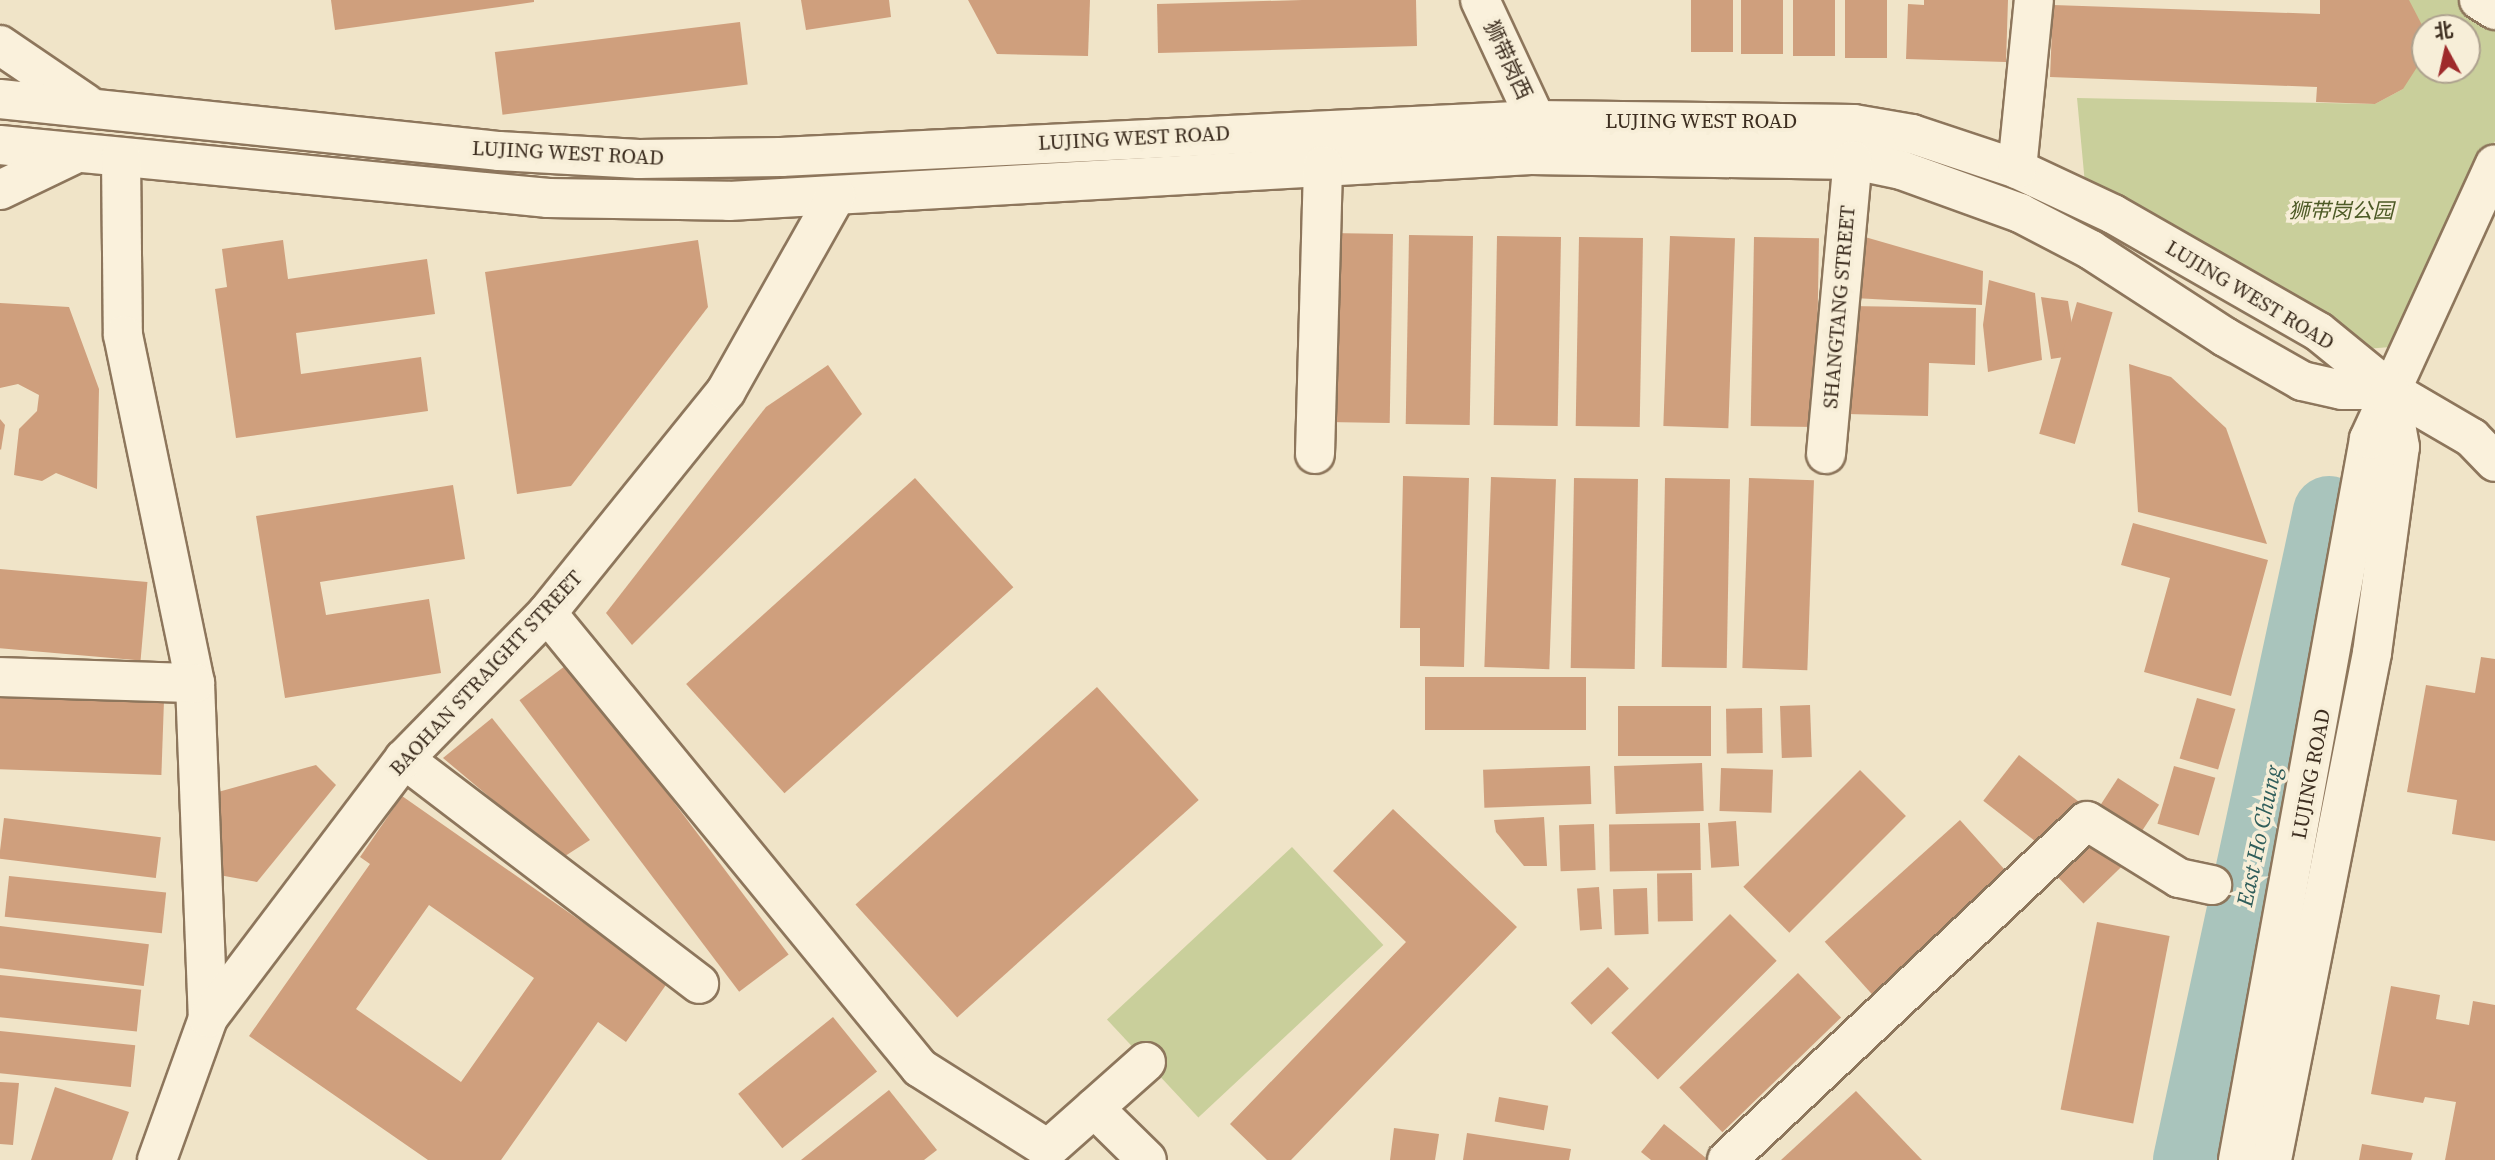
<!DOCTYPE html>
<meta charset="utf-8">
<style>
body{margin:0}
#map{position:relative;width:2495px;height:1160px;overflow:hidden;background:#f0e4c8;font-family:"Source Serif 4","Noto Sans SC",serif}
div>[style]{position:absolute}
.green>*{inset:0;background:#c9cf9b;transform-origin:0 0}
.river>*{height:72px;margin:-36px;padding:0 36px;transform-origin:36px;border-radius:36px;background:#a9c4bc}
.building>*{inset:0;background:#cf9f7d;transform-origin:0 0}
.roads{filter:drop-shadow(2px 0 #8d765c) drop-shadow(-2px 0 #8d765c) drop-shadow(0 2px #8d765c) drop-shadow(0 -2px #8d765c)}
.minor>*{height:38px;margin:-19px;padding:0 19px;transform-origin:19px;border-radius:19px;background:#faf1dc}
span{translate:-50% -50%;white-space:nowrap;text-align:center;line-height:1.15;-webkit-text-stroke:7px #f7eed8;paint-order:stroke}
.street-label{font-size:21px;color:#3d2e20}
.park-label{font-size:21px;color:#4d5a26;font-style:italic}
.water-label{font-size:23px;color:#2f5d5a;font-style:italic}
.north{position:absolute;left:2411px;top:14px;width:70px;height:70px;box-sizing:border-box;background:#f7eed8;border:2px solid #ada18e;border-radius:50%;rotate:352deg;font-size:19px;font-weight:700;line-height:28px;text-align:center;color:#3d2e20}
.north::after{content:'';display:block;margin:auto;width:24px;height:32px;background:#9e2a2b;clip-path:polygon(50% 0,100% 100%,50% 72%,0 100%)}
</style>
<div id="map">
<div class="green">
<i style="clip-path:polygon(evenodd,2409px 0,2461px 0,2495px 22px,2495px 141px,2391px 347px,2365px 349px,2085px 184px,2077px 98px,2375px 104px,2403px 89px,2409px 0,2425px 28px,2467px 28px,2467px 70px,2425px 70px,2425px 28px)"></i>
<i style="left:1292px;top:847px;width:134px;height:253px;rotate:47deg"></i>
</div>
<div class="river">
<i style="left:2189px;top:1160px;width:663px;rotate:-77.81deg"></i>
</div>
<div class="building">
<i style="clip-path:polygon(331px 0,534px 0,534px 2px,335px 30px)"></i>
<i style="clip-path:polygon(801px 0,889px 0,891px 17px,806px 30px)"></i>
<i style="clip-path:polygon(968px 0,1090px 0,1088px 56px,997px 54px)"></i>
<i style="clip-path:polygon(1302px 0,1416px 0,1417px 46px,1158px 53px,1157px 4px)"></i>
<i style="left:1691px;top:0;width:42px;height:52px"></i>
<i style="left:1741px;top:0;width:42px;height:54px"></i>
<i style="left:1793px;top:0;width:42px;height:56px"></i>
<i style="left:1845px;top:0;width:42px;height:58px"></i>
<i style="clip-path:polygon(1924px 0,2008px 0,2006px 62px,1906px 59px,1908px 4px,1924px 5px)"></i>
<i style="clip-path:polygon(2320px 0,2409px 0,2422px 25px,2421px 61px,2403px 89px,2375px 104px,2316px 102px,2317px 87px,2050px 77px,2053px 5px,2320px 14px)"></i>
<i style="left:740px;top:22px;width:63px;height:247px;rotate:83deg"></i>
<i style="left:1329px;top:233px;width:64px;height:189px;rotate:1deg"></i>
<i style="left:1409px;top:235px;width:64px;height:189px;rotate:1deg"></i>
<i style="clip-path:polygon(1858px 235px,1983px 271px,1982px 305px,1854px 298px)"></i>
<i style="left:1497px;top:236px;width:64px;height:189px;rotate:1deg"></i>
<i style="left:1670px;top:236px;width:65px;height:190px;rotate:2deg"></i>
<i style="left:1579px;top:237px;width:64px;height:189px;rotate:1deg"></i>
<i style="left:1754px;top:237px;width:65px;height:189px;rotate:1deg"></i>
<i style="clip-path:polygon(283px 240px,288px 279px,427px 259px,435px 314px,296px 333px,301px 374px,421px 357px,428px 411px,236px 438px,215px 289px,227px 287px,222px 249px)"></i>
<i style="clip-path:polygon(698px 240px,708px 307px,571px 486px,517px 494px,485px 272px)"></i>
<i style="clip-path:polygon(1989px 280px,2035px 293px,2042px 360px,1988px 372px,1983px 325px)"></i>
<i style="clip-path:polygon(2041px 297px,2068px 301px,2077px 355px,2051px 359px)"></i>
<i style="left:2077px;top:302px;width:37px;height:137px;rotate:16deg"></i>
<i style="clip-path:polygon(0 303px,69px 307px,99px 389px,97px 489px,56px 473px,42px 481px,14px 475px,19px 429px,37px 411px,39px 395px,18px 384px,0 388px)"></i>
<i style="clip-path:polygon(1849px 306px,1976px 308px,1975px 365px,1929px 363px,1928px 416px,1847px 414px)"></i>
<i style="clip-path:polygon(2129px 364px,2171px 377px,2226px 428px,2267px 544px,2138px 512px)"></i>
<i style="clip-path:polygon(828px 365px,862px 414px,632px 645px,606px 613px,766px 407px)"></i>
<i style="clip-path:polygon(0 419px,5px 425px,1px 450px,0 449px)"></i>
<i style="clip-path:polygon(1403px 476px,1469px 478px,1464px 667px,1420px 666px,1420px 628px,1400px 628px)"></i>
<i style="left:1491px;top:477px;width:65px;height:190px;rotate:2deg"></i>
<i style="left:915px;top:478px;width:147px;height:308px;rotate:48deg"></i>
<i style="left:1574px;top:478px;width:64px;height:190px;rotate:1deg"></i>
<i style="left:1665px;top:478px;width:65px;height:189px;rotate:1deg"></i>
<i style="left:1749px;top:478px;width:65px;height:190px;rotate:2deg"></i>
<i style="clip-path:polygon(453px 485px,465px 559px,320px 582px,326px 615px,429px 599px,441px 673px,285px 698px,256px 516px)"></i>
<i style="clip-path:polygon(2133px 523px,2268px 560px,2231px 696px,2144px 672px,2170px 578px,2121px 565px)"></i>
<i style="left:0;top:569px;width:148px;height:79px;rotate:5deg"></i>
<i style="clip-path:polygon(2481px 657px,2495px 659px,2495px 841px,2452px 834px,2457px 800px,2407px 792px,2426px 685px,2475px 693px)"></i>
<i style="left:569px;top:663px;width:365px;height:62px;rotate:53deg"></i>
<i style="left:1425px;top:677px;width:161px;height:53px"></i>
<i style="left:1097px;top:687px;width:152px;height:325px;rotate:48deg"></i>
<i style="left:2197px;top:698px;width:40px;height:63px;rotate:16deg"></i>
<i style="left:164px;top:700px;width:75px;height:165px;rotate:92deg"></i>
<i style="left:1810px;top:705px;width:52px;height:30px;rotate:88deg"></i>
<i style="left:1618px;top:706px;width:93px;height:50px"></i>
<i style="left:1762px;top:708px;width:45px;height:36px;rotate:89deg"></i>
<i style="clip-path:polygon(492px 718px,590px 840px,562px 858px,443px 758px)"></i>
<i style="left:2019px;top:755px;width:82px;height:58px;rotate:38deg"></i>
<i style="left:1702px;top:763px;width:48px;height:88px;rotate:88deg"></i>
<i style="clip-path:polygon(316px 765px,336px 785px,257px 882px,219px 875px,218px 792px)"></i>
<i style="left:1590px;top:766px;width:38px;height:107px;rotate:88deg"></i>
<i style="left:2174px;top:766px;width:43px;height:60px;rotate:16deg"></i>
<i style="left:1721px;top:768px;width:52px;height:43px;rotate:2deg"></i>
<i style="left:1860px;top:770px;width:65px;height:165px;rotate:45deg"></i>
<i style="left:2118px;top:778px;width:49px;height:47px;rotate:33deg"></i>
<i style="clip-path:polygon(evenodd,402px 796px,668px 982px,626px 1042px,598px 1022px,501px 1160px,428px 1160px,249px 1036px,370px 864px,360px 857px,402px 796px,429px 905px,534px 978px,461px 1082px,356px 1009px,429px 905px)"></i>
<i style="clip-path:polygon(1393px 809px,1517px 927px,1291px 1160px,1267px 1160px,1230px 1124px,1406px 942px,1333px 871px)"></i>
<i style="clip-path:polygon(1544px 817px,1547px 866px,1524px 866px,1496px 832px,1494px 820px)"></i>
<i style="left:4px;top:818px;width:158px;height:41px;rotate:7deg"></i>
<i style="left:1960px;top:820px;width:79px;height:182px;rotate:48deg"></i>
<i style="left:1736px;top:821px;width:45px;height:28px;rotate:86deg"></i>
<i style="left:1700px;top:823px;width:47px;height:91px;rotate:89deg"></i>
<i style="left:1594px;top:824px;width:46px;height:35px;rotate:88deg"></i>
<i style="left:2089px;top:830px;width:49px;height:55px;rotate:46deg"></i>
<i style="left:1692px;top:873px;width:48px;height:35px;rotate:89deg"></i>
<i style="left:9px;top:876px;width:158px;height:41px;rotate:6deg"></i>
<i style="left:1599px;top:887px;width:42px;height:22px;rotate:86deg"></i>
<i style="left:1647px;top:888px;width:46px;height:34px;rotate:88deg"></i>
<i style="left:1730px;top:914px;width:66px;height:168px;rotate:45deg"></i>
<i style="left:2097px;top:922px;width:74px;height:191px;rotate:11deg"></i>
<i style="left:0;top:926px;width:150px;height:42px;rotate:7deg"></i>
<i style="left:1608px;top:967px;width:30px;height:52px;rotate:46deg"></i>
<i style="left:1798px;top:973px;width:62px;height:165px;rotate:46deg"></i>
<i style="left:0;top:975px;width:142px;height:42px;rotate:6deg"></i>
<i style="clip-path:polygon(2391px 986px,2440px 995px,2436px 1019px,2469px 1025px,2473px 1001px,2495px 1005px,2495px 1160px,2445px 1160px,2456px 1102px,2425px 1097px,2423px 1103px,2371px 1094px)"></i>
<i style="left:833px;top:1017px;width:70px;height:122px;rotate:51deg"></i>
<i style="left:0;top:1031px;width:136px;height:42px;rotate:6deg"></i>
<i style="clip-path:polygon(0 1082px,19px 1083px,13px 1145px,0 1144px)"></i>
<i style="clip-path:polygon(55px 1087px,129px 1112px,112px 1160px,31px 1160px)"></i>
<i style="clip-path:polygon(889px 1090px,937px 1150px,924px 1160px,801px 1160px)"></i>
<i style="clip-path:polygon(1856px 1091px,1922px 1160px,1781px 1160px)"></i>
<i style="left:1499px;top:1097px;width:50px;height:25px;rotate:10deg"></i>
<i style="clip-path:polygon(1664px 1124px,1706px 1158px,1705px 1160px,1651px 1160px,1641px 1152px)"></i>
<i style="clip-path:polygon(1394px 1128px,1439px 1134px,1435px 1160px,1390px 1160px)"></i>
<i style="clip-path:polygon(1467px 1133px,1571px 1149px,1569px 1160px,1463px 1160px)"></i>
<i style="clip-path:polygon(2362px 1144px,2413px 1153px,2411px 1160px,2359px 1160px)"></i>
</div>
<div class="roads">
<div class="minor">
<i style="left:1480px;top:0;width:132px;rotate:65deg"></i>
<i style="left:2479px;top:0;width:19px;rotate:32deg"></i>
<i style="left:0;top:45px;width:103px;rotate:34.3deg"></i>
<i style="left:0;top:99px;width:502px;rotate:5.95deg"></i>
<i style="left:499px;top:151px;width:140px;rotate:3.3deg"></i>
<i style="left:639px;top:159px;width:142px;rotate:-0.8deg"></i>
<i style="left:781px;top:157px;width:756px;rotate:-2.81deg"></i>
<i style="left:1536px;top:120px;width:318px;rotate:0.7deg"></i>
<i style="left:1854px;top:124px;width:59px;rotate:9.8deg"></i>
<i style="left:1912px;top:134px;width:111px;rotate:18.4deg"></i>
<i style="left:2017px;top:169px;width:106px;rotate:25.1deg"></i>
<i style="left:2113px;top:214px;width:237px;rotate:29.8deg"></i>
<i style="left:2319px;top:332px;width:92px;rotate:39.2deg"></i>
<i style="left:2390px;top:390px;width:95px;rotate:30.3deg"></i>
<i style="left:2472px;top:438px;width:33px;rotate:46deg"></i>
<i style="left:0;top:145px;width:551px;rotate:5.52deg"></i>
<i style="left:548px;top:198px;width:181px;rotate:0.9deg"></i>
<i style="left:729px;top:201px;width:803px;rotate:-3.28deg"></i>
<i style="left:1531px;top:155px;width:322px;rotate:0.9deg"></i>
<i style="left:1853px;top:160px;width:49px;rotate:11.8deg"></i>
<i style="left:1901px;top:170px;width:127px;rotate:19.9deg"></i>
<i style="left:2020px;top:213px;width:80px;rotate:27.5deg"></i>
<i style="left:2091px;top:250px;width:160px;rotate:33deg"></i>
<i style="left:2225px;top:337px;width:89px;rotate:29.7deg"></i>
<i style="left:2302px;top:381px;width:41px;rotate:12.7deg"></i>
<i style="left:2342px;top:390px;width:48px"></i>
<i style="left:121px;top:157px;width:178px;rotate:89.4deg"></i>
<i style="left:123px;top:335px;width:355px;rotate:78.3deg"></i>
<i style="left:195px;top:683px;width:335px;rotate:87.8deg"></i>
<i style="left:2017px;top:169px;width:170px;rotate:-84.3deg"></i>
<i style="left:0;top:190px;width:83px;rotate:-25.6deg"></i>
<i style="left:1315px;top:454px;width:289px;rotate:-88.4deg"></i>
<i style="left:1826px;top:454px;width:295px;rotate:-84.8deg"></i>
<i style="left:547px;top:613px;width:588px;rotate:50.66deg"></i>
<i style="left:920px;top:1068px;width:151px;rotate:32.3deg"></i>
<i style="left:1048px;top:1149px;width:131px;rotate:-41.6deg"></i>
<i style="left:0;top:677px;width:195px;rotate:1.8deg"></i>
<i style="left:404px;top:759px;width:371px;rotate:37.3deg"></i>
<i style="left:1094px;top:1108px;width:74px;rotate:44.5deg"></i>
<i style="left:157px;top:1160px;width:151px;rotate:-70.2deg"></i>
<i style="left:208px;top:1018px;width:325px;rotate:-52.9deg"></i>
<i style="left:404px;top:759px;width:204px;rotate:-45.6deg"></i>
<i style="left:547px;top:613px;width:285px;rotate:-51.1deg"></i>
<i style="left:726px;top:391px;width:224px;rotate:-60.6deg"></i>
<i style="left:1727px;top:1160px;width:494px;rotate:-43.3deg"></i>
<i style="left:2087px;top:821px;width:108px;rotate:31.8deg"></i>
<i style="left:2179px;top:878px;width:34px;rotate:12deg"></i>
<i style="left:2238px;top:1160px;width:733px;rotate:-79.7deg"></i>
<i style="left:2369px;top:439px;width:302px;rotate:-65.4deg"></i>
<i style="left:2272px;top:1160px;width:517px;rotate:-78.84deg"></i>
<i style="left:2372px;top:653px;width:208px;rotate:-82.3deg"></i>
<i style="left:2400px;top:447px;width:58px;rotate:-100deg"></i>
</div>
</div>
<div class="street-label">
<span style="left:1508px;top:60px;rotate:65deg">狮带岗西</span>
<span style="left:1701px;top:121px">LUJING WEST ROAD</span>
<span style="left:1134px;top:138px;rotate:-3deg">LUJING WEST ROAD</span>
<span style="left:568px;top:153px;rotate:3deg">LUJING WEST ROAD</span>
<span style="left:2250px;top:295px;rotate:31deg">LUJING WEST ROAD</span>
<span style="left:1839px;top:307px;rotate:-85deg">SHANGTANG STREET</span>
<span style="left:486px;top:673px;rotate:-47deg">BAOHAN STRAIGHT STREET</span>
<span style="left:2311px;top:774px;rotate:-79deg">LUJING ROAD</span>
</div>
<div class="park-label">
<span style="left:2341px;top:211px">狮带岗公园</span>
</div>
<div class="water-label">
<span style="left:2259px;top:836px;rotate:-78deg">East Ho Chung</span>
</div>
<div class="north">北</div>
</div>
